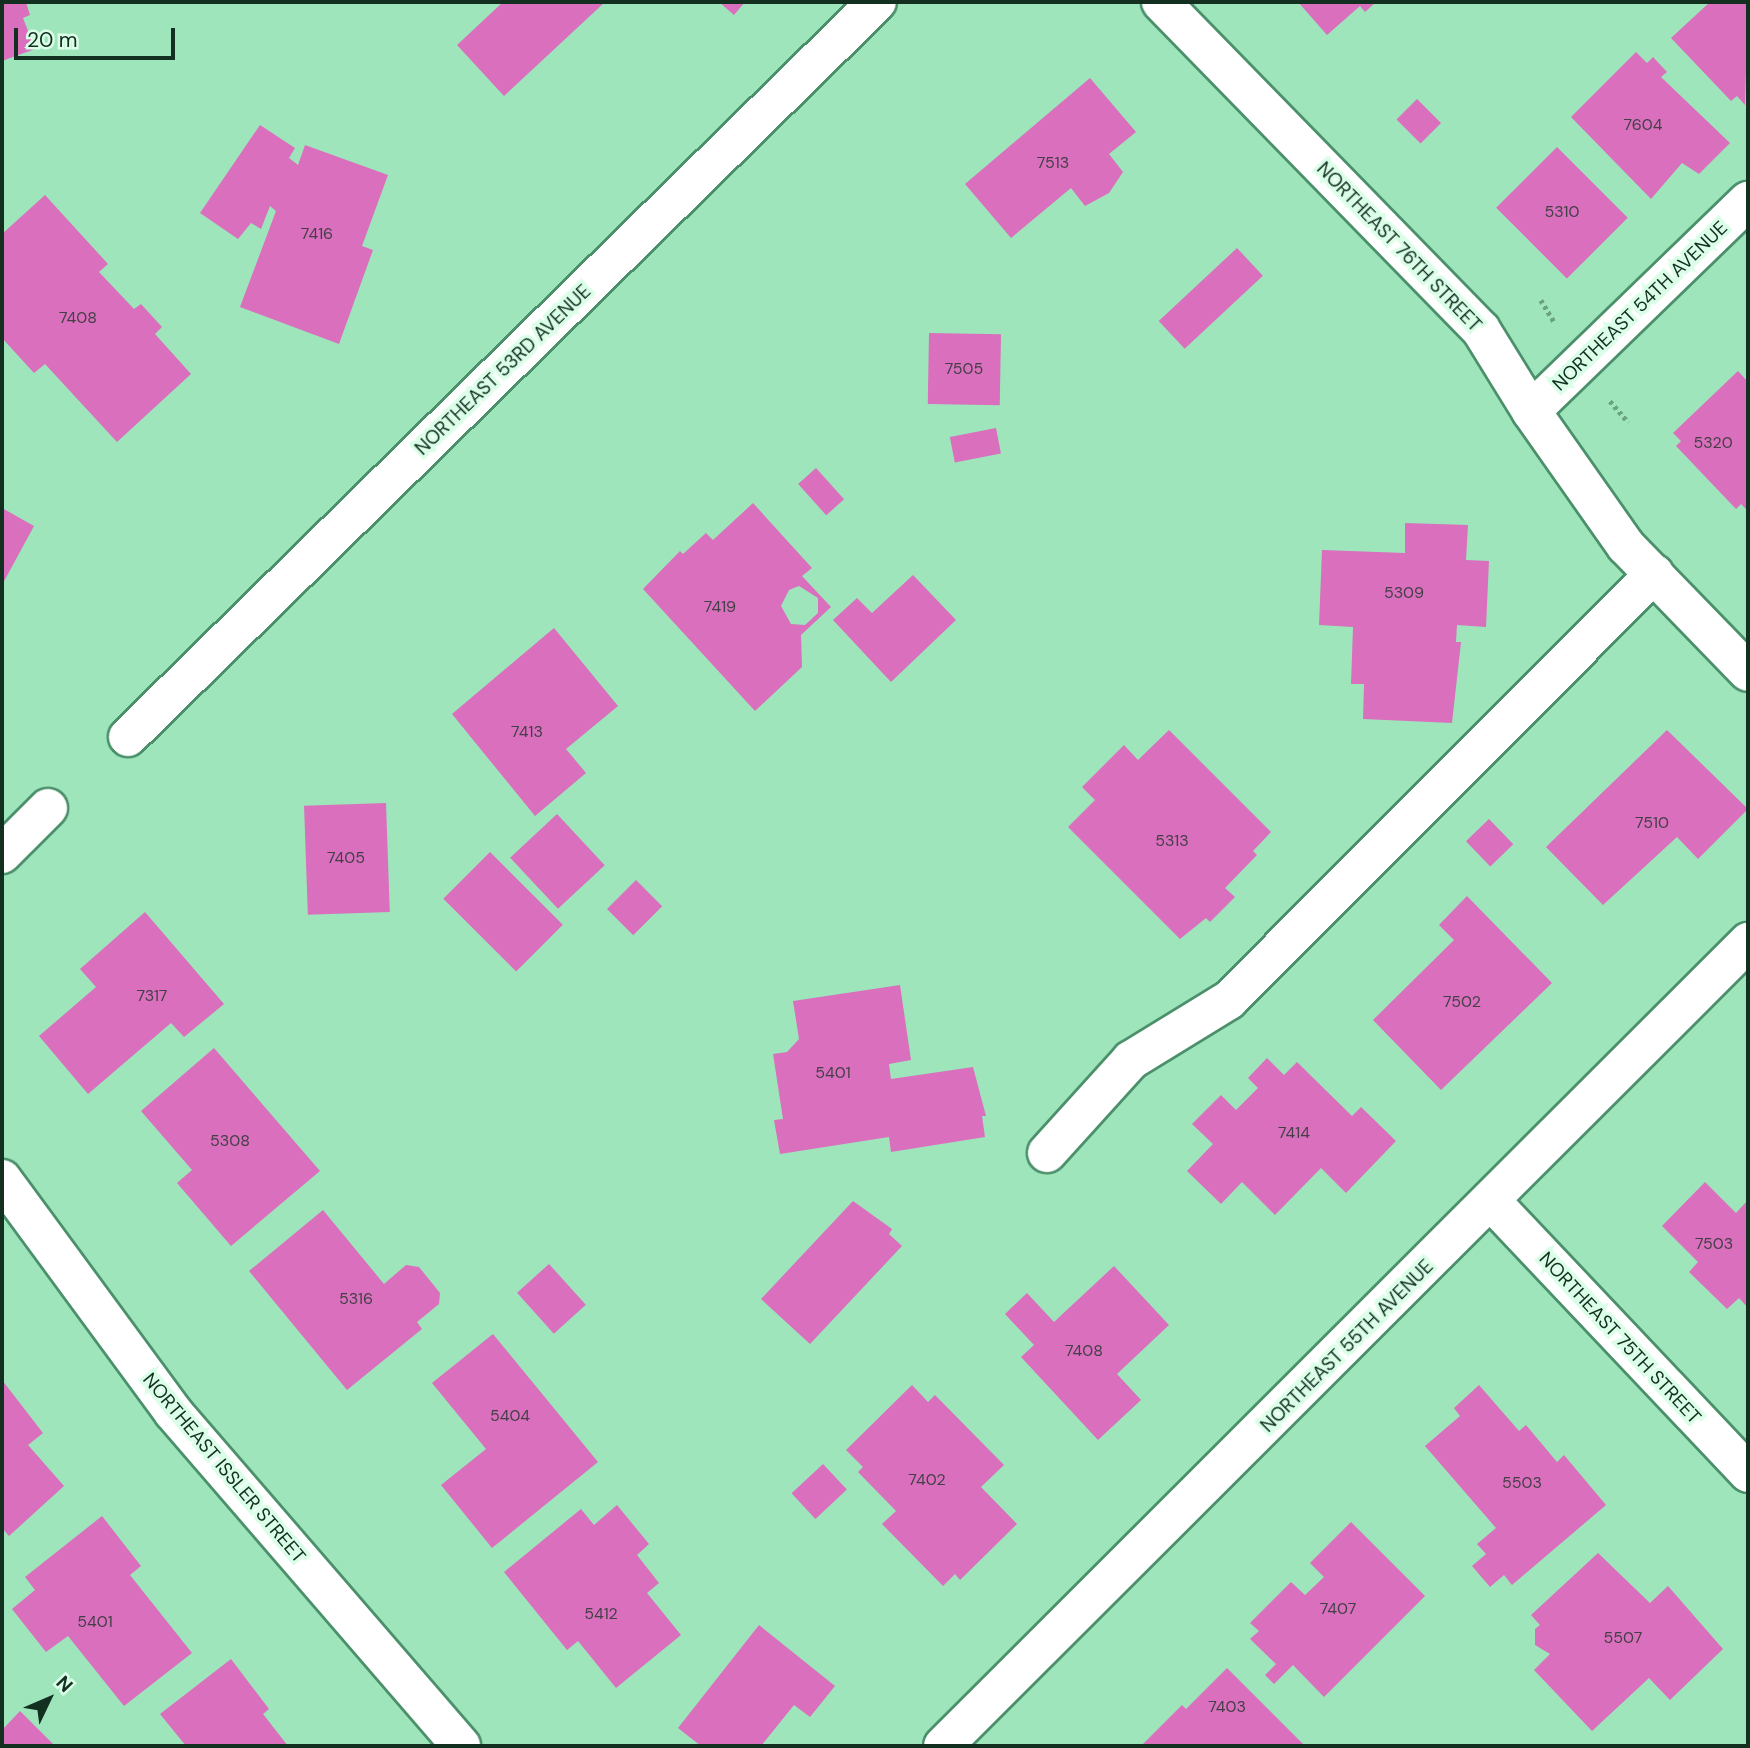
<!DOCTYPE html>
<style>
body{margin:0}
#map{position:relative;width:1750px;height:1748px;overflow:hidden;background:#9fe5bc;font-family:"DM Sans",sans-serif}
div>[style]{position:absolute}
.building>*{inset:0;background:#d96fbd;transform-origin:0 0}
.path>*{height:4.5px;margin-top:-2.25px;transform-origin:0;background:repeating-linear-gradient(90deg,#6ba282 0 3.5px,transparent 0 7px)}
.roads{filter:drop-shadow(2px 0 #4b906b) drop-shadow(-2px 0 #4b906b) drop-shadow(0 2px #4b906b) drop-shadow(0 -2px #4b906b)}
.minor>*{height:38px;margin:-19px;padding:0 19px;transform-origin:19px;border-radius:19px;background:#fff}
span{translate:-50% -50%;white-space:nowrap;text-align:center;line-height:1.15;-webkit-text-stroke:7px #dbfee8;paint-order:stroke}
.number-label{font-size:16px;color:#443f47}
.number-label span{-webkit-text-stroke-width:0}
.street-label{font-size:19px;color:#122f20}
.frame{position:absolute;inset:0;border:4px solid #122f20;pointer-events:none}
.north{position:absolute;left:14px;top:1664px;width:70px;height:70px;-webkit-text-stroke:5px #dbfee8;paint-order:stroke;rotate:46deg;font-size:19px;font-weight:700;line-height:28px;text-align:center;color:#122f20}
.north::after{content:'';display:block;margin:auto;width:24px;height:32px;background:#122f20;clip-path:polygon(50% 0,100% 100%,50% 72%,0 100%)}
.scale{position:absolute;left:14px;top:28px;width:161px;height:32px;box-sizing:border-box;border:4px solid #122f20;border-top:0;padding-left:9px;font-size:21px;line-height:24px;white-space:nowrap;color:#122f20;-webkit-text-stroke:5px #dbfee8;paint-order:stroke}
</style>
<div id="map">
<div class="building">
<i style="clip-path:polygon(2px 2px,26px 2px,30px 15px,23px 18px,35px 49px,2px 61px)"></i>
<i style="clip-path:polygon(503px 2px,605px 2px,504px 96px,457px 45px)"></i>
<i style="clip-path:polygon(719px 2px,745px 2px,734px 15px)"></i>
<i style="clip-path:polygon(1298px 2px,1376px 2px,1365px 12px,1360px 6px,1327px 35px)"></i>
<i style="clip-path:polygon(1710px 2px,1748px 2px,1745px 105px,1737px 96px,1731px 101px,1671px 38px)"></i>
<i style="clip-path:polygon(1636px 52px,1647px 63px,1653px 57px,1667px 72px,1661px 77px,1730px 143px,1699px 174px,1682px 163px,1651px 199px,1571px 117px)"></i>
<i style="clip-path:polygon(1090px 78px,1136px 132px,1109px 154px,1123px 172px,1109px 193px,1085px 206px,1071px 188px,1011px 238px,965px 184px)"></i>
<i style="left:1417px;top:99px;width:34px;height:29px;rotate:45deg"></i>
<i style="clip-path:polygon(260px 125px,295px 148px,289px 158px,298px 165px,305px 145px,388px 175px,362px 246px,373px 250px,339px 344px,240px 307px,276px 211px,270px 206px,261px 229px,251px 223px,238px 239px,200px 213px)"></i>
<i style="left:1557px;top:147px;width:100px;height:86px;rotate:45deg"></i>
<i style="clip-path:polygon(45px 195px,108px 264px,99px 272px,134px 309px,141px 304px,162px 327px,155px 334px,191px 374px,117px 442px,45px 364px,34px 373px,2px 338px,2px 234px)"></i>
<i style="left:1237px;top:248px;width:38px;height:107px;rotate:47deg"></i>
<i style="left:929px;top:333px;width:72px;height:71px;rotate:1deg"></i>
<i style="clip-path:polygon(1738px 371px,1748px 382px,1748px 511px,1741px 504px,1736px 509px,1676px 446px,1681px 441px,1673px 433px)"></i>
<i style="left:996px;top:428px;width:26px;height:47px;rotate:79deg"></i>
<i style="left:816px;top:468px;width:42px;height:24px;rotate:48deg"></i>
<i style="clip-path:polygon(evenodd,753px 503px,812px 568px,802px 576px,831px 607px,801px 635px,802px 667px,755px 711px,643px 589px,680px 551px,683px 554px,706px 533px,713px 540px,753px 503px,799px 586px,818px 598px,818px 613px,805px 625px,791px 624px,781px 606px,789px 590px,799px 586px)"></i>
<i style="clip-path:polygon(2px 508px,34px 526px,2px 585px)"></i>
<i style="clip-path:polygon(1405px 523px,1468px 525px,1466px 560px,1489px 561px,1486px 627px,1457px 625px,1456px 642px,1461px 642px,1452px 723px,1363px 719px,1364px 684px,1351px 684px,1353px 627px,1319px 625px,1322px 550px,1405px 553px)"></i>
<i style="clip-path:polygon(913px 575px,956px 620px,891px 682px,833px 620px,857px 598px,872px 613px)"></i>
<i style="clip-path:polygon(554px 628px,618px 706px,566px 749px,586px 773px,535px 816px,452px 714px)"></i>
<i style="clip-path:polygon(1169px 730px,1271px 832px,1253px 851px,1257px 855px,1225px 888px,1235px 897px,1210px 922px,1206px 918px,1180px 939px,1068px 827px,1095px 800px,1082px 787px,1124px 745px,1138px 760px)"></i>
<i style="clip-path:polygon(1667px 730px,1748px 809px,1698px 859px,1677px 837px,1603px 905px,1546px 847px)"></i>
<i style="left:386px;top:803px;width:109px;height:82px;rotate:88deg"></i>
<i style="left:557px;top:814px;width:70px;height:64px;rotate:47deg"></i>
<i style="left:1489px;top:819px;width:35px;height:32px;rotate:46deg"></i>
<i style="left:490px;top:852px;width:103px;height:66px;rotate:45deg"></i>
<i style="left:636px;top:880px;width:37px;height:41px;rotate:45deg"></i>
<i style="clip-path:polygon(1467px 896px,1552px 983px,1441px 1090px,1373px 1020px,1454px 940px,1439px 925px)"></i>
<i style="clip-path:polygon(145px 912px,224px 1004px,184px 1037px,171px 1023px,88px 1094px,39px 1036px,96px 987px,80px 969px)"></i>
<i style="clip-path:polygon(900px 985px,911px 1060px,889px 1064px,891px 1079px,973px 1067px,986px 1116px,982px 1116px,985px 1137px,891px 1152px,889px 1137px,780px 1154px,774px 1120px,783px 1119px,773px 1054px,787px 1052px,799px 1039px,793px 1001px)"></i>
<i style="clip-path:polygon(214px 1048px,320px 1171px,231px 1246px,177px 1183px,192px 1170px,141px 1111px)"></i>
<i style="clip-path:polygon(1267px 1058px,1284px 1075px,1297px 1062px,1352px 1116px,1361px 1107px,1396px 1141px,1346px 1193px,1321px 1168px,1275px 1215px,1242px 1182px,1221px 1204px,1187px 1171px,1213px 1144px,1192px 1124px,1221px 1095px,1236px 1110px,1258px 1088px,1248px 1078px)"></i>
<i style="clip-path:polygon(1705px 1182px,1736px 1213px,1748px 1200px,1748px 1308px,1739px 1298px,1727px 1309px,1689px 1272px,1698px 1262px,1662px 1226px)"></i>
<i style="clip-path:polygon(853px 1201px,892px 1229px,889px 1234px,902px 1246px,810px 1344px,761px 1299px)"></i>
<i style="clip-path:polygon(323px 1210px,384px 1284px,406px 1265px,419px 1267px,440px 1293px,439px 1304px,417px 1322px,422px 1329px,347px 1390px,249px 1271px)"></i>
<i style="left:549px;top:1264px;width:55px;height:43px;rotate:48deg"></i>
<i style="clip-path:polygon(1114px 1266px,1169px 1325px,1117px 1374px,1141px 1400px,1098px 1440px,1021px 1357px,1034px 1345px,1005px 1314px,1027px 1293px,1054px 1322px)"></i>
<i style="clip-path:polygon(493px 1334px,598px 1462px,492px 1548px,441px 1485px,486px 1449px,432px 1383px)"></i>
<i style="clip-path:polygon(2px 1380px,43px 1433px,28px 1445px,64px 1486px,9px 1536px,2px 1528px)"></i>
<i style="clip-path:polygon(912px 1385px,928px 1402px,935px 1395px,1004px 1465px,981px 1487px,1017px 1524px,960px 1580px,955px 1574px,943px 1586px,882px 1524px,896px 1511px,858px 1472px,863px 1467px,846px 1450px)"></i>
<i style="clip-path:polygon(1479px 1385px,1519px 1431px,1526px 1425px,1557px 1462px,1564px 1455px,1606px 1505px,1512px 1585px,1504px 1575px,1490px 1587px,1472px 1566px,1486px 1554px,1477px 1544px,1496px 1528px,1425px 1446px,1460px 1416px,1454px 1408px)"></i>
<i style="left:823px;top:1464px;width:35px;height:43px;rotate:47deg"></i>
<i style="clip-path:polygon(617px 1505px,649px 1544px,637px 1555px,659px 1583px,647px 1593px,681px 1635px,616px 1688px,578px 1641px,567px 1650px,504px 1572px,581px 1509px,594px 1525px)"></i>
<i style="clip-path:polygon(102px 1516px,141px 1566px,130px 1575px,192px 1653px,124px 1706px,68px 1636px,46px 1652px,12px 1609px,35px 1590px,25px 1577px)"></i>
<i style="clip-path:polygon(1351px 1522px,1425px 1596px,1324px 1697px,1293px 1665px,1274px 1684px,1265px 1675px,1276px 1664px,1250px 1639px,1259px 1631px,1250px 1623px,1291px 1582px,1305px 1595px,1324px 1577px,1310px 1563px)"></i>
<i style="clip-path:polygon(1598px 1553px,1650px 1603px,1668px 1586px,1723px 1649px,1670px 1700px,1649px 1678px,1592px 1731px,1534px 1670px,1550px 1654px,1535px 1645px,1535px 1629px,1540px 1625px,1531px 1615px)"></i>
<i style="clip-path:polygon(759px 1625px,835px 1686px,810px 1717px,794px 1705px,761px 1746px,701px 1746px,678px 1728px)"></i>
<i style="clip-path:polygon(231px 1659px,269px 1709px,263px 1714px,288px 1746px,186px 1746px,160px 1714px)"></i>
<i style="clip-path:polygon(1227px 1668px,1305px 1746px,1141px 1746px,1182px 1705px,1186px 1709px)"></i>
<i style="clip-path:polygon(20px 1711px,55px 1746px,2px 1746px,2px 1730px)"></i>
</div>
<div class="path">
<i style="left:1541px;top:300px;width:27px;rotate:59deg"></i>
<i style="left:1610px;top:401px;width:28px;rotate:49deg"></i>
</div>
<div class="roads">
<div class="minor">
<i style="left:1161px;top:2px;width:458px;rotate:45.7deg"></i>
<i style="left:1481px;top:330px;width:95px;rotate:58.3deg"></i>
<i style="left:1531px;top:411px;width:165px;rotate:54.9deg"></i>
<i style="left:1626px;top:546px;width:175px;rotate:45.9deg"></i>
<i style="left:1531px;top:411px;width:302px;rotate:-44.1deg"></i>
<i style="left:128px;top:737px;width:1049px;rotate:-44.46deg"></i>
<i style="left:2px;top:854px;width:65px;rotate:-45deg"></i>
<i style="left:1047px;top:1153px;width:125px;rotate:-47.9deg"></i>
<i style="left:1131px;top:1060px;width:115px;rotate:-31.5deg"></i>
<i style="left:1229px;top:1000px;width:602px;rotate:-45.07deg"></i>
<i style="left:2px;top:1179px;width:289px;rotate:53.7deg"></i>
<i style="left:173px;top:1412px;width:441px;rotate:49.2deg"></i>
<i style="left:1492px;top:1202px;width:373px;rotate:46.6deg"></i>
<i style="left:943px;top:1746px;width:1138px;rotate:-44.96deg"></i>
</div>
</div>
<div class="number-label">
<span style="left:1643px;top:125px">7604</span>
<span style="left:1053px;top:163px">7513</span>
<span style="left:1562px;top:212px">5310</span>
<span style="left:317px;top:234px">7416</span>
<span style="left:78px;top:318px">7408</span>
<span style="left:964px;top:369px">7505</span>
<span style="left:1713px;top:443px">5320</span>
<span style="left:1404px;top:593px">5309</span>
<span style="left:720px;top:607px">7419</span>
<span style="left:527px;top:732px">7413</span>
<span style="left:1652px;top:823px">7510</span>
<span style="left:1172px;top:841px">5313</span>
<span style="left:346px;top:858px">7405</span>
<span style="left:152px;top:996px">7317</span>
<span style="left:1462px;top:1002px">7502</span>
<span style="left:833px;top:1073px">5401</span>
<span style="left:1294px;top:1133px">7414</span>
<span style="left:230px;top:1141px">5308</span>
<span style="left:1714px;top:1244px">7503</span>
<span style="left:356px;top:1299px">5316</span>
<span style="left:1084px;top:1351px">7408</span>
<span style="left:510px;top:1416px">5404</span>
<span style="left:927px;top:1480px">7402</span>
<span style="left:1522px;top:1483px">5503</span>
<span style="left:1338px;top:1609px">7407</span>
<span style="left:601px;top:1614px">5412</span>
<span style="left:95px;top:1622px">5401</span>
<span style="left:1623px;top:1638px">5507</span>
<span style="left:1227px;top:1707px">7403</span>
</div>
<div class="street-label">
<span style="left:1399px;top:247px;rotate:46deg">NORTHEAST 76TH STREET</span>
<span style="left:1640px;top:306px;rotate:-44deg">NORTHEAST 54TH AVENUE</span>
<span style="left:503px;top:370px;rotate:-44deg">NORTHEAST 53RD AVENUE</span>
<span style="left:1620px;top:1338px;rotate:47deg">NORTHEAST 75TH STREET</span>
<span style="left:1347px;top:1346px;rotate:-45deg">NORTHEAST 55TH AVENUE</span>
<span style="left:224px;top:1468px;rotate:50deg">NORTHEAST ISSLER STREET</span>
</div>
<div class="frame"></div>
<div class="north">N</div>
<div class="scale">20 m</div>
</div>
